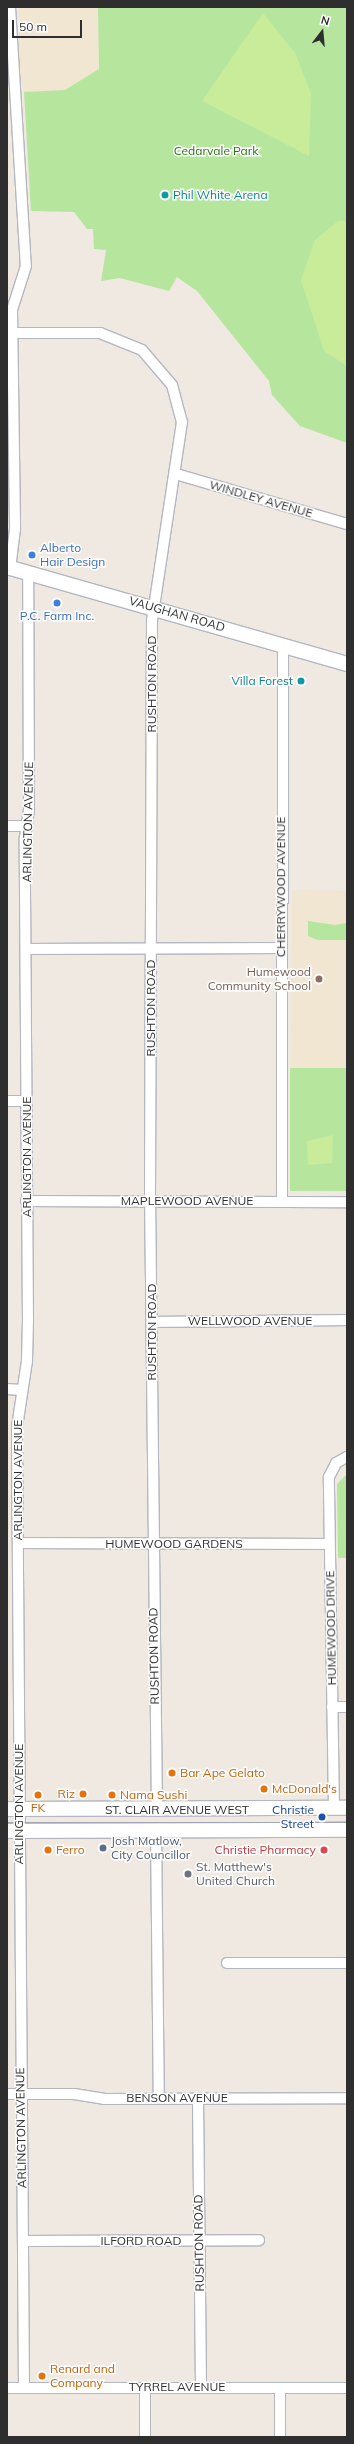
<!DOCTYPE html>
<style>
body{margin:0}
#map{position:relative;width:354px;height:2444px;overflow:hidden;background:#efe9e1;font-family:Mulish,sans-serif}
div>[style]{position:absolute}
.education>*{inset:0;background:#f0e6d1}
.green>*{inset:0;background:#b6e59e;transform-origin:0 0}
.pitch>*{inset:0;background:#c9ec9a}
.roads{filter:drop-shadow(1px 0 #b4b7c1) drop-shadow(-1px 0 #b4b7c1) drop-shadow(0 1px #b4b7c1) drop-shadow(0 -1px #b4b7c1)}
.street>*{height:10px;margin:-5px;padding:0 5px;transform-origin:5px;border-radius:5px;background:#fff}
.secondary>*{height:14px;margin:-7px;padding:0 7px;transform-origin:7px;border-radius:7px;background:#fff}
.tram>*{height:1px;margin:-0.5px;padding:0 0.5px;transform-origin:0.5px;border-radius:0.5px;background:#a3a6b8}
.dots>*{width:11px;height:11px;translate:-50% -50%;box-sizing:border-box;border:2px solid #fff;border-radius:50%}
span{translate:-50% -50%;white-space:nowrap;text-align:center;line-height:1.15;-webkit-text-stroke:3px #fff;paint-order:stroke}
.park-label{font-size:12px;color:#2c6e1b}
.culture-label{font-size:12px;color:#0d838f}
.left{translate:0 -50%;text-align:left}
.right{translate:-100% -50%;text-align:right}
.street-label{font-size:12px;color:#2e2e2e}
.shop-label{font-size:12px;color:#366cbe}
.education-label{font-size:12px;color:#785e54}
.food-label{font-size:12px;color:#c56008}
.transit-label{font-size:12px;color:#164399}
.service-label{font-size:12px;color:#4e5e75}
.health-label{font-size:12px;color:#be3a42}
.worship-label{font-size:12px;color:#5b616d}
.frame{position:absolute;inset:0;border:8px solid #2e2e2e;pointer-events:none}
.north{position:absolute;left:302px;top:12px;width:40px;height:40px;-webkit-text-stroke:3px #fff;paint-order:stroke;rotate:16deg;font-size:11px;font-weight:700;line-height:16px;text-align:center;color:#2e2e2e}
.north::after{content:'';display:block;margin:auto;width:14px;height:18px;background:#2e2e2e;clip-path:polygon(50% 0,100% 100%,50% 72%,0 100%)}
.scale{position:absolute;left:12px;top:20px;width:70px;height:18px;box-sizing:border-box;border:2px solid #2e2e2e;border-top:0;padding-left:5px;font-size:12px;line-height:14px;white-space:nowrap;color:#2e2e2e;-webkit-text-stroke:3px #fff;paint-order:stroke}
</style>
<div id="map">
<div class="education">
<i style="clip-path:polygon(19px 7px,98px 7px,99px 89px,24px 92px,19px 61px)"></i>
<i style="clip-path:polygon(292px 890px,347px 891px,347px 1192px,297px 1192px,290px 1191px,290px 1187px)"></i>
</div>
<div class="green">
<i style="clip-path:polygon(98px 7px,347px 7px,347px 443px,300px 426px,272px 395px,269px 381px,197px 291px,177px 277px,169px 291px,120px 278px,101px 281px,106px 250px,94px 249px,93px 229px,87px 229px,74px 212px,31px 211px,24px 92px,65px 90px,99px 69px)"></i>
<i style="clip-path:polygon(308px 921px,335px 925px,346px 923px,347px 940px,318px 940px,308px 936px)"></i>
<i style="left:290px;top:1068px;width:57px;height:123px"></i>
<i style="clip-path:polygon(347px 1474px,347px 1558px,338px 1558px,337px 1484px)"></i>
</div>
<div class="pitch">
<i style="clip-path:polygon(263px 13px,295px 53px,311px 93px,309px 156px,202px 101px)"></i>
<i style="clip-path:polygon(338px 221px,347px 221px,347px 366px,324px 351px,301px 280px,315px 240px)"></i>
<i style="clip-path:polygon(333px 1135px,332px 1163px,308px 1165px,307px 1141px)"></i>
</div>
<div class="roads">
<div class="street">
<i style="left:10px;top:7px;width:259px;rotate:86.5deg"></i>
<i style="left:26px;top:266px;width:46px;rotate:107.7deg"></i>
<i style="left:12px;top:310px;width:219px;rotate:89.2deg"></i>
<i style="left:15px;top:529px;width:39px;rotate:97deg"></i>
<i style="left:15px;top:333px;width:85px"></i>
<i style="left:100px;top:333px;width:45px;rotate:22deg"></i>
<i style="left:142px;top:350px;width:46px;rotate:49.4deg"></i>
<i style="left:172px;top:385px;width:38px;rotate:75deg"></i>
<i style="left:182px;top:422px;width:200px;rotate:98.6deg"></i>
<i style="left:152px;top:620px;width:574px;rotate:90.2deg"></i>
<i style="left:150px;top:1194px;width:617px;rotate:89.35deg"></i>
<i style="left:176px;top:474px;width:178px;rotate:16.3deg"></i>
<i style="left:7px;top:826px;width:19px"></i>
<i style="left:28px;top:949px;width:253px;rotate:-0.2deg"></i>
<i style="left:7px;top:1101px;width:18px"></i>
<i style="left:26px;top:1201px;width:321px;rotate:0.2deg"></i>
<i style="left:282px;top:1202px;width:558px;rotate:-89.9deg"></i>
<i style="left:153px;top:1322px;width:194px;rotate:-0.6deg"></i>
<i style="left:7px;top:1389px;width:14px;rotate:4deg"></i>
<i style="left:18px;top:1543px;width:311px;rotate:0.2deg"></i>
<i style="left:332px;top:1707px;width:15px"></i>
<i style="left:334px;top:1808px;width:331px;rotate:-90.9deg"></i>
<i style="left:329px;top:1477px;width:16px;rotate:-63deg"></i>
<i style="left:336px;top:1463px;width:13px;rotate:-29deg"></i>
<i style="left:156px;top:1830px;width:268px;rotate:89.4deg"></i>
<i style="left:227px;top:1963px;width:120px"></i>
<i style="left:7px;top:2094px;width:67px"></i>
<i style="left:74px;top:2094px;width:30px;rotate:9deg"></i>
<i style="left:104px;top:2099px;width:243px;rotate:-0.2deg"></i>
<i style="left:198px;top:2098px;width:289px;rotate:89.4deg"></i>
<i style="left:23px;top:2241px;width:236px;rotate:-0.2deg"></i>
<i style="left:7px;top:2388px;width:340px"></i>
<i style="left:24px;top:2388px;width:961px;rotate:-90.42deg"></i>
<i style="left:17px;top:1427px;width:67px;rotate:-81.4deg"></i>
<i style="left:27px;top:1361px;width:40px;rotate:-88.6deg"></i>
<i style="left:28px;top:1321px;width:483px;rotate:-90.4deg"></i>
<i style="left:25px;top:838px;width:28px;rotate:-82deg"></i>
<i style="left:29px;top:810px;width:236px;rotate:-90.2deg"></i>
<i style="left:280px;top:2388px;width:49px;rotate:90deg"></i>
<i style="left:145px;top:2437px;width:49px;rotate:-90deg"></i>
</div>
<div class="secondary">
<i style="left:7px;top:567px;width:354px;rotate:15.9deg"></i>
<i style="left:7px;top:1809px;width:340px;rotate:-0.2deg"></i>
<i style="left:7px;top:1831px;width:340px;rotate:-0.2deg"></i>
</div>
</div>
<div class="tram">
<i style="left:7px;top:1822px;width:340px"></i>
</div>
<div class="dots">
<i style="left:165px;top:195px;background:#0f9aa8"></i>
<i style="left:32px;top:555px;background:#3f7fe0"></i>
<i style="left:57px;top:603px;background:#3f7fe0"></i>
<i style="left:301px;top:681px;background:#0f9aa8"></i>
<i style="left:319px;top:979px;background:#8d6e63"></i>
<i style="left:172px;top:1773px;background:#e8710a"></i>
<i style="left:264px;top:1789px;background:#e8710a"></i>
<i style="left:83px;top:1794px;background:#e8710a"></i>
<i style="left:38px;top:1795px;background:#e8710a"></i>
<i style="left:112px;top:1795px;background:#e8710a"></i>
<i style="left:322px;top:1817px;background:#1a4fb4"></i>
<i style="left:103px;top:1848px;background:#5c6f8a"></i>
<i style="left:48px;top:1850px;background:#e8710a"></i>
<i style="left:324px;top:1850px;background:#e0444e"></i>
<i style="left:188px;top:1874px;background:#6b7280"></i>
<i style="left:42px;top:2376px;background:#e8710a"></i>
</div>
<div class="park-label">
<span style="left:216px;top:151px">Cedarvale Park</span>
</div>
<div class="culture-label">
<span class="left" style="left:173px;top:195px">Phil White Arena</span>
<span class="right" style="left:293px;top:681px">Villa Forest</span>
</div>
<div class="street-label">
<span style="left:261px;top:499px;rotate:16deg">WINDLEY AVENUE</span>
<span style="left:177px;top:614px;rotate:16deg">VAUGHAN ROAD</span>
<span style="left:152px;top:684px;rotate:-90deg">RUSHTON ROAD</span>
<span style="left:28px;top:822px;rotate:-89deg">ARLINGTON AVENUE</span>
<span style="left:281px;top:887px;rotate:-90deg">CHERRYWOOD AVENUE</span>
<span style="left:151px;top:1008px;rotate:-90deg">RUSHTON ROAD</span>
<span style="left:27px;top:1157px;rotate:-90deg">ARLINGTON AVENUE</span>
<span style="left:187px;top:1201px">MAPLEWOOD AVENUE</span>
<span style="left:250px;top:1321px">WELLWOOD AVENUE</span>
<span style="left:152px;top:1332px;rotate:-90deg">RUSHTON ROAD</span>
<span style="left:18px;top:1480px;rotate:-90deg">ARLINGTON AVENUE</span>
<span style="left:174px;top:1544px">HUMEWOOD GARDENS</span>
<span style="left:331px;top:1628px;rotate:-91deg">HUMEWOOD DRIVE</span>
<span style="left:154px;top:1656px;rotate:-91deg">RUSHTON ROAD</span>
<span style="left:19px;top:1804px;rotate:-90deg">ARLINGTON AVENUE</span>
<span style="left:177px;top:1810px">ST. CLAIR AVENUE WEST</span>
<span style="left:177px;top:2098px">BENSON AVENUE</span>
<span style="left:21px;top:2128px;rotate:-91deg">ARLINGTON AVENUE</span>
<span style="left:141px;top:2241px">ILFORD ROAD</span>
<span style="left:199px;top:2243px;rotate:-91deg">RUSHTON ROAD</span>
<span style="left:177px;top:2387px">TYRREL AVENUE</span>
</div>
<div class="shop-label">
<span class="left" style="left:40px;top:555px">Alberto<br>Hair Design</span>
<span style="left:57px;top:616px">P.C. Farm Inc.</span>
</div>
<div class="education-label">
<span class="right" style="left:311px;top:979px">Humewood<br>Community School</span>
</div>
<div class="food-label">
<span class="left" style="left:180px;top:1773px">Bar Ape Gelato</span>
<span class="left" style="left:272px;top:1789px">McDonald's</span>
<span class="right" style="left:75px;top:1794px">Riz</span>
<span class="left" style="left:120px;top:1795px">Nama Sushi</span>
<span style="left:38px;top:1808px">FK</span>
<span class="left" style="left:56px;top:1850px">Ferro</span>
<span class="left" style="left:50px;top:2376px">Renard and<br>Company</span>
</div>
<div class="transit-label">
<span class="right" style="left:314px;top:1817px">Christie<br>Street</span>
</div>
<div class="service-label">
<span class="left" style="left:111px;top:1848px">Josh Matlow,<br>City Councillor</span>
</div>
<div class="health-label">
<span class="right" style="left:316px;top:1850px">Christie Pharmacy</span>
</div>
<div class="worship-label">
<span class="left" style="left:196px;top:1874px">St. Matthew's<br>United Church</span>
</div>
<div class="frame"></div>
<div class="north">N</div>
<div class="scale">50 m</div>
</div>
